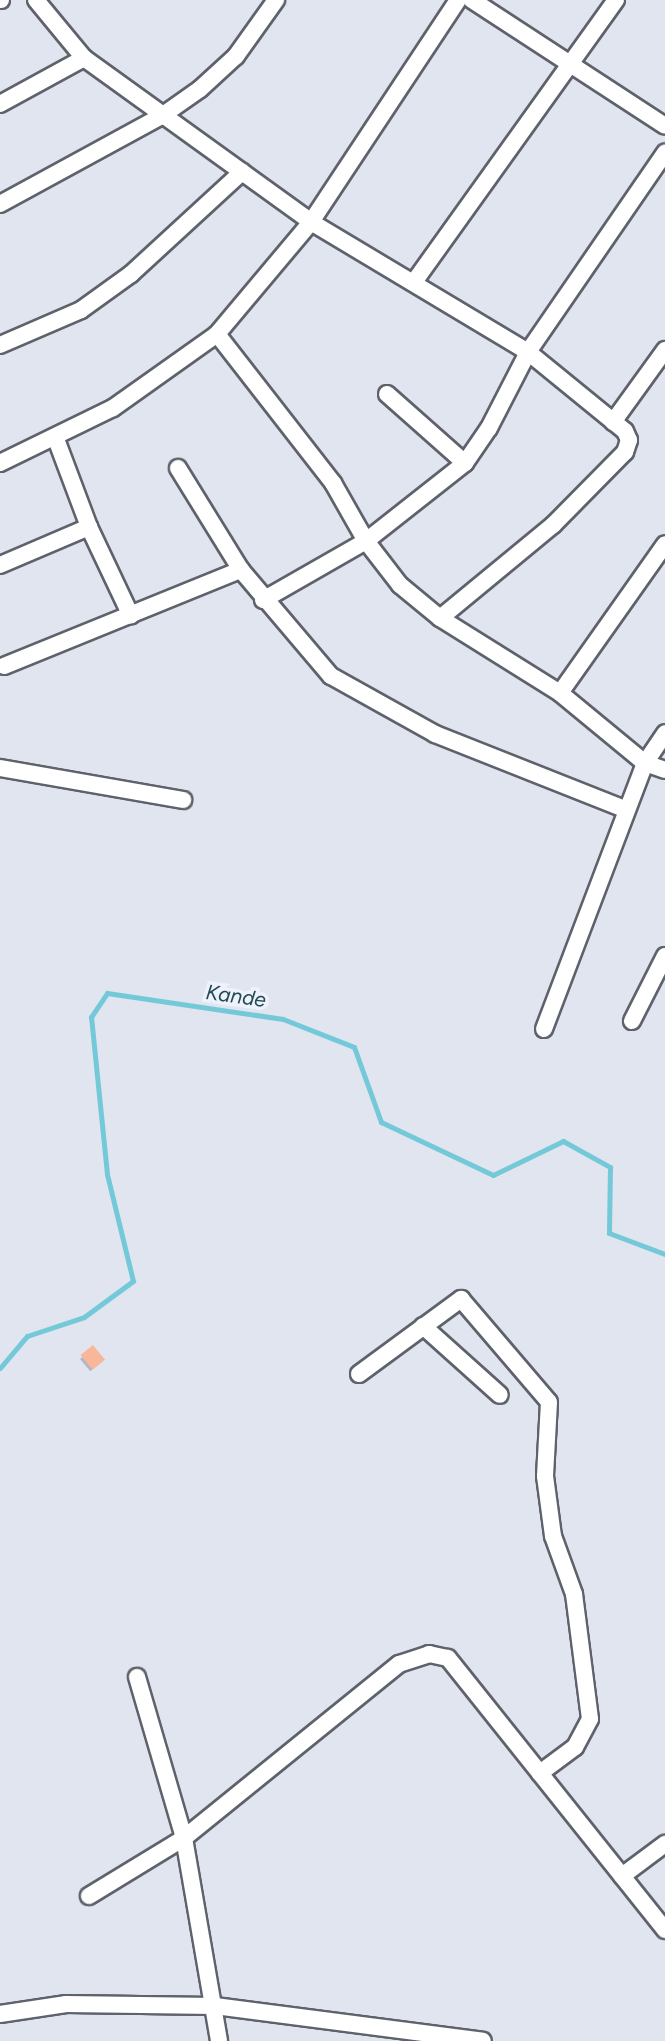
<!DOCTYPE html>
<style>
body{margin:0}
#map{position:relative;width:665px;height:2041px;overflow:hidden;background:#e0e5ef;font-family:Figtree,sans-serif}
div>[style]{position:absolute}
.shadow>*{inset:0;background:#0003;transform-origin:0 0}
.stream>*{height:5px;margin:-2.5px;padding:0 2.5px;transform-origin:2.5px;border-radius:2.5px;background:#74c9d9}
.building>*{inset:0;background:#f8b69b;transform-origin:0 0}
.roads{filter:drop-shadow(2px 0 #5e626b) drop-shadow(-2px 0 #5e626b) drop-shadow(0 2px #5e626b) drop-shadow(0 -2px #5e626b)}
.minor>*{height:16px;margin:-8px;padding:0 8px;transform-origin:8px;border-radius:8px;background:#fff}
span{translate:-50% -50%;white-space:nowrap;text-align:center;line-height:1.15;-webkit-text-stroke:7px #edf2fc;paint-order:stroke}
.water-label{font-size:21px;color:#224a51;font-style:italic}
</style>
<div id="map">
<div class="shadow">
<i style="left:93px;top:1348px;width:16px;height:17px;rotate:50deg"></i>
</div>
<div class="stream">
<i style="left:0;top:1368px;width:42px;rotate:-49.8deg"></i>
<i style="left:27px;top:1336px;width:60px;rotate:-18.4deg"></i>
<i style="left:84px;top:1317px;width:61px;rotate:-36.3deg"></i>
<i style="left:133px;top:1281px;width:110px;rotate:-103.7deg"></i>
<i style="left:107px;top:1174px;width:158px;rotate:-95.8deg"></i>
<i style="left:91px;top:1017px;width:29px;rotate:-56deg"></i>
<i style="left:107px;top:993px;width:178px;rotate:8.4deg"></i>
<i style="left:283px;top:1019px;width:76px;rotate:21.5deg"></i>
<i style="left:354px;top:1047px;width:80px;rotate:70.2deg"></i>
<i style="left:381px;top:1122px;width:124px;rotate:25.3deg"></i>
<i style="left:493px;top:1175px;width:78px;rotate:-25.9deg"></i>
<i style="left:563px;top:1141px;width:54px;rotate:29deg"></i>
<i style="left:610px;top:1167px;width:66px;rotate:90.9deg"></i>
<i style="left:609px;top:1233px;width:60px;rotate:20.6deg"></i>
</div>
<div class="building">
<i style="left:93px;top:1345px;width:19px;height:16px;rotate:51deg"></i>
</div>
<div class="roads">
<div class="minor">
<i style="left:0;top:0;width:1px"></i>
<i style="left:36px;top:0;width:75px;rotate:50.4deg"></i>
<i style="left:84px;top:58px;width:280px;rotate:35.8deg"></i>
<i style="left:311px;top:222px;width:253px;rotate:30.9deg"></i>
<i style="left:528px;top:352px;width:125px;rotate:39.2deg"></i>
<i style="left:625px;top:431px;width:10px;rotate:66deg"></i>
<i style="left:629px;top:440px;width:13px;rotate:108deg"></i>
<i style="left:625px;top:452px;width:103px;rotate:134.6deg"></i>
<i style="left:553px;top:525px;width:146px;rotate:140.5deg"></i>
<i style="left:472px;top:0;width:230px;rotate:33.1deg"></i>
<i style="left:0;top:104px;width:96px;rotate:-28.7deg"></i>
<i style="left:0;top:204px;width:186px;rotate:-28.6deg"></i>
<i style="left:163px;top:115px;width:45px;rotate:-35.1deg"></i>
<i style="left:200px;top:89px;width:49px;rotate:-42.5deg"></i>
<i style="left:236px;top:56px;width:69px;rotate:-54.5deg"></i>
<i style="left:414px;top:282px;width:347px;rotate:-54.4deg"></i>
<i style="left:217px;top:334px;width:189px;rotate:52.1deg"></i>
<i style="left:333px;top:483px;width:67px;rotate:60.4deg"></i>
<i style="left:366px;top:541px;width:56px;rotate:52.3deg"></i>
<i style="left:400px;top:585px;width:52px;rotate:39.5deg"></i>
<i style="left:440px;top:618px;width:142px;rotate:32deg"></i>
<i style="left:560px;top:693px;width:110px;rotate:39.5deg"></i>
<i style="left:645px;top:763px;width:21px;rotate:19deg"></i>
<i style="left:0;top:345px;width:88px;rotate:-23.4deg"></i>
<i style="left:81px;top:310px;width:62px;rotate:-35.8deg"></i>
<i style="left:131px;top:274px;width:151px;rotate:-42.6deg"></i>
<i style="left:387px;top:394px;width:104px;rotate:41.5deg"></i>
<i style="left:613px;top:422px;width:89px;rotate:-54.2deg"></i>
<i style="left:56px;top:439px;width:94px;rotate:69.4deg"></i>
<i style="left:89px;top:527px;width:98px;rotate:64.7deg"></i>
<i style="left:0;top:463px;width:126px;rotate:-26deg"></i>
<i style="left:113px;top:408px;width:128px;rotate:-35.4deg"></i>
<i style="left:217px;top:334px;width:146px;rotate:-50deg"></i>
<i style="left:311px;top:222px;width:266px;rotate:-56.5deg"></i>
<i style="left:178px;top:468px;width:120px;rotate:58.3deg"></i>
<i style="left:241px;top:570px;width:139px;rotate:49.7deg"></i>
<i style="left:331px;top:676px;width:119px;rotate:29.1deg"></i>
<i style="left:435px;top:734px;width:206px;rotate:21.6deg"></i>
<i style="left:0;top:565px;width:97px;rotate:-23.1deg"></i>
<i style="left:263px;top:600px;width:119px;rotate:-29.8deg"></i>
<i style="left:366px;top:541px;width:126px;rotate:-38.2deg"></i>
<i style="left:465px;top:463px;width:42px;rotate:-55.6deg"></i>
<i style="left:489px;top:428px;width:85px;rotate:-62.8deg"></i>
<i style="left:528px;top:352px;width:242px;rotate:-55.5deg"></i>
<i style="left:4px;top:666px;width:256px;rotate:-22.1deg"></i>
<i style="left:560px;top:693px;width:182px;rotate:-54.8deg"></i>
<i style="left:0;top:768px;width:186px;rotate:9.9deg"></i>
<i style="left:632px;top:1021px;width:73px;rotate:-63.1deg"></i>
<i style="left:544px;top:1029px;width:285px;rotate:-69.2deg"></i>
<i style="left:645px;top:763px;width:36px;rotate:-56deg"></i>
<i style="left:423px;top:1326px;width:103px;rotate:41.9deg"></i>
<i style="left:359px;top:1374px;width:127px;rotate:-36.3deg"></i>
<i style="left:461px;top:1299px;width:135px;rotate:49.5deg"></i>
<i style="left:549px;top:1402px;width:74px;rotate:93.1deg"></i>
<i style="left:545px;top:1476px;width:61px;rotate:82.4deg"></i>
<i style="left:553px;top:1536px;width:62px;rotate:70.1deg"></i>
<i style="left:574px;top:1594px;width:126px;rotate:82.7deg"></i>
<i style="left:590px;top:1719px;width:32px;rotate:118deg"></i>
<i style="left:575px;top:1747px;width:44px;rotate:143.4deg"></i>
<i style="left:137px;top:1677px;width:168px;rotate:73.7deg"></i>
<i style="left:184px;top:1838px;width:206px;rotate:80.2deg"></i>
<i style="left:622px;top:1876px;width:54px;rotate:-36.7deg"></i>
<i style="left:89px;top:1896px;width:111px;rotate:-31.4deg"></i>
<i style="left:184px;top:1838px;width:277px;rotate:-39deg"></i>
<i style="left:399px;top:1664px;width:32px;rotate:-18deg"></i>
<i style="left:429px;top:1654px;width:19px;rotate:12deg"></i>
<i style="left:448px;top:1658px;width:348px;rotate:51.4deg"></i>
<i style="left:0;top:2014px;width:67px;rotate:-8.6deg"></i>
<i style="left:66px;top:2004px;width:149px;rotate:0.8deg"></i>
<i style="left:215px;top:2006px;width:270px;rotate:7.4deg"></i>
</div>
</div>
<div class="water-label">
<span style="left:236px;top:996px;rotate:8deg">Kande</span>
</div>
</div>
